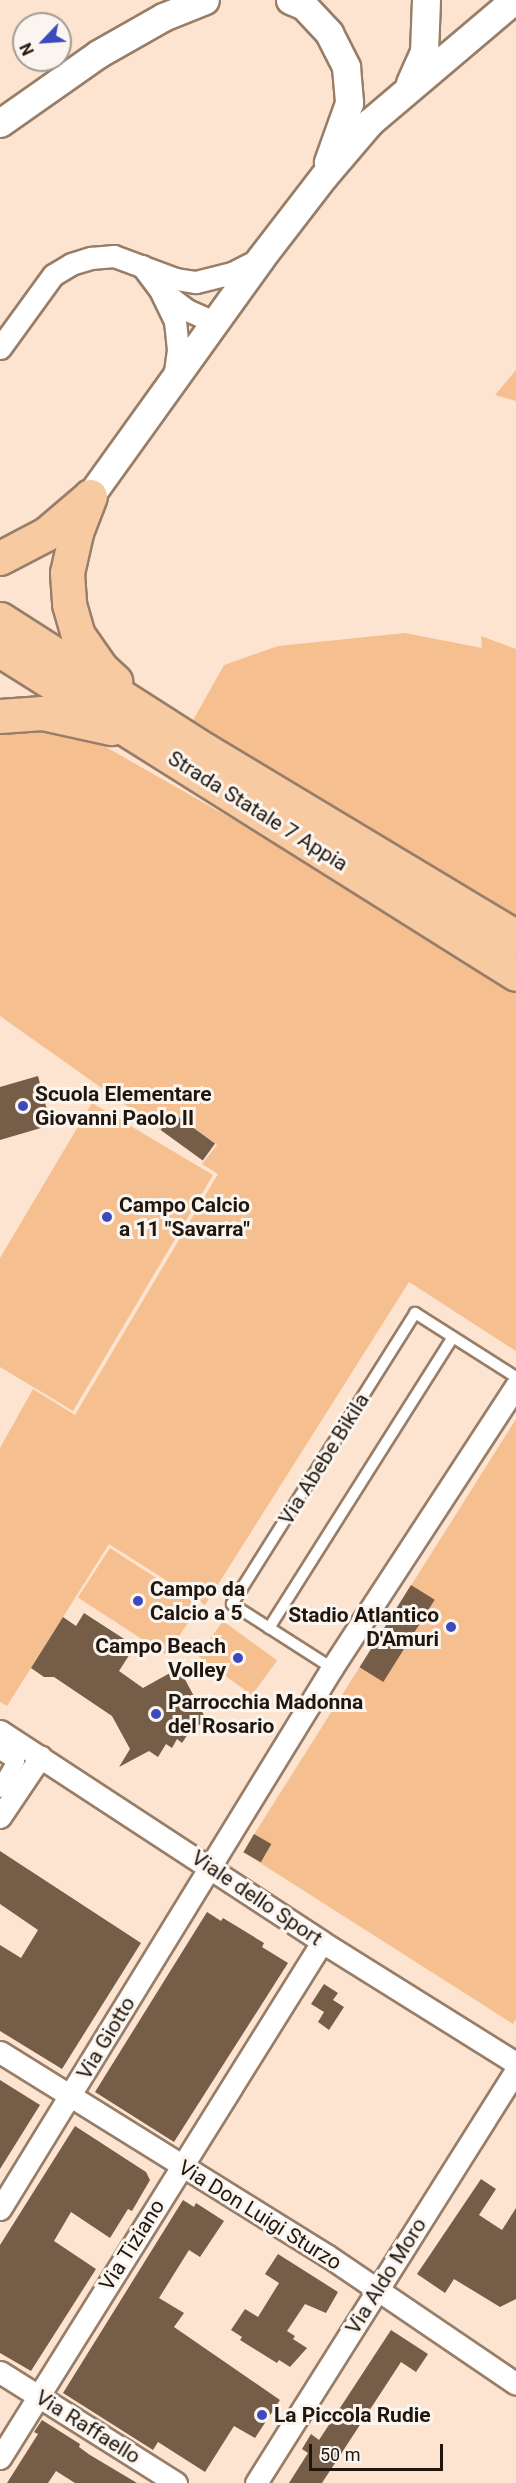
<!DOCTYPE html>
<style>
body{margin:0}
#map{position:relative;width:516px;height:2483px;overflow:hidden;background:#fce4d1;font-family:Roboto,sans-serif}
div>[style]{position:absolute}
.green>*{inset:0;background:#f6bf90;transform-origin:0 0}
.building>*{inset:0;background:#755d48;transform-origin:0 0}
.roads{filter:drop-shadow(2px 0 #987e68) drop-shadow(-2px 0 #987e68) drop-shadow(0 2px #987e68) drop-shadow(0 -2px #987e68)}
.service>*{height:10px;margin:-5px;padding:0 5px;transform-origin:5px;border-radius:5px;background:#fff}
.pedestrian>*{height:16px;margin:-8px;padding:0 8px;transform-origin:8px;border-radius:8px;background:#fff}
.minor>*{height:21px;margin:-10.5px;padding:0 10.5px;transform-origin:10.5px;border-radius:10.5px;background:#fff}
.tertiary>*{height:27px;margin:-13.5px;padding:0 13.5px;transform-origin:13.5px;border-radius:13.5px;background:#fff}
.trunk>*{height:33px;margin:-16.5px;padding:0 16.5px;transform-origin:16.5px;border-radius:16.5px;background:#f7caa2}
.dots>*{width:16px;height:16px;translate:-50% -50%;box-sizing:border-box;border:3px solid #fbf5f0;border-radius:50%}
span{translate:-50% -50%;white-space:nowrap;text-align:center;line-height:1.15;-webkit-text-stroke:6px #fbf5f0;paint-order:stroke}
.street-label{font-size:21px;color:#20160d}
.poi-label{font-size:21px;color:#20160d;font-weight:700}
.left{translate:0 -50%;text-align:left}
.right{translate:-100% -50%;text-align:right}
.north{position:absolute;left:12px;top:12px;width:60px;height:60px;box-sizing:border-box;background:#fbf5f0;border:2px solid #a39c95;border-radius:50%;rotate:245deg;font-size:16px;font-weight:700;line-height:24px;text-align:center;color:#20160d}
.north::after{content:'';display:block;margin:auto;width:21px;height:27px;background:#3c4abd;clip-path:polygon(50% 0,100% 100%,50% 72%,0 100%)}
.scale{position:absolute;left:309px;top:2444px;width:134px;height:27px;box-sizing:border-box;border:3px solid #20160d;border-top:0;padding-left:8px;font-size:18px;line-height:21px;white-space:nowrap;color:#20160d;-webkit-text-stroke:4px #fbf5f0;paint-order:stroke}
</style>
<div id="map">
<div class="green">
<i style="clip-path:polygon(516px 370px,516px 401px,495px 395px)"></i>
<i style="clip-path:polygon(405px 633px,482px 648px,481px 636px,516px 649px,516px 925px,191px 724px,224px 665px,278px 646px)"></i>
<i style="clip-path:polygon(0 723px,69px 726px,427px 930px,516px 986px,516px 1351px,409px 1282px,205px 1605px,109px 1544px,7px 1706px,0 1702px,0 1448px,33px 1389px,75px 1415px,218px 1174px,202px 1164px,217px 1145px,215px 1143px,173px 1113px,161px 1130px,0 1016px)"></i>
<i style="clip-path:polygon(92px 1103px,213px 1175px,73px 1411px,0 1367px,0 1258px)"></i>
<i style="clip-path:polygon(516px 1419px,516px 2019px,513px 2024px,243px 1852px)"></i>
<i style="left:110px;top:1548px;width:106px;height:59px;rotate:33deg"></i>
<i style="left:223px;top:1621px;width:67px;height:43px;rotate:36deg"></i>
</div>
<div class="building">
<i style="clip-path:polygon(38px 1076px,51px 1125px,0 1140px,0 1087px)"></i>
<i style="left:173px;top:1113px;width:52px;height:21px;rotate:36deg"></i>
<i style="left:411px;top:1585px;width:28px;height:97px;rotate:32deg"></i>
<i style="clip-path:polygon(84px 1613px,135px 1646px,119px 1671px,143px 1688px,179px 1668px,207px 1721px,199px 1725px,192px 1736px,188px 1734px,182px 1743px,177px 1739px,172px 1748px,166px 1744px,158px 1757px,149px 1751px,119px 1767px,130px 1749px,112px 1716px,54px 1677px,44px 1677px,31px 1668px,63px 1617px,76px 1626px)"></i>
<i style="left:254px;top:1834px;width:20px;height:21px;rotate:30deg"></i>
<i style="clip-path:polygon(0 1851px,141px 1943px,62px 2069px,0 2031px,0 1945px,21px 1958px,38px 1930px,0 1904px)"></i>
<i style="clip-path:polygon(207px 1912px,221px 1921px,223px 1918px,264px 1943px,262px 1947px,288px 1963px,174px 2142px,95px 2092px)"></i>
<i style="clip-path:polygon(324px 1984px,338px 1993px,333px 2000px,344px 2007px,329px 2030px,318px 2022px,324px 2012px,311px 2004px)"></i>
<i style="clip-path:polygon(0 2080px,40px 2105px,0 2169px)"></i>
<i style="clip-path:polygon(75px 2126px,146px 2172px,150px 2180px,132px 2211px,128px 2209px,110px 2238px,71px 2212px,54px 2241px,96px 2269px,31px 2371px,0 2353px,0 2245px)"></i>
<i style="clip-path:polygon(481px 2179px,496px 2189px,479px 2215px,502px 2230px,516px 2208px,516px 2299px,500px 2307px,454px 2279px,445px 2293px,417px 2274px)"></i>
<i style="clip-path:polygon(183px 2200px,194px 2207px,196px 2203px,224px 2221px,200px 2257px,189px 2250px,159px 2298px,184px 2313px,174px 2327px,280px 2400px,255px 2438px,234px 2426px,205px 2472px,158px 2442px,153px 2450px,63px 2393px)"></i>
<i style="clip-path:polygon(278px 2254px,338px 2292px,326px 2313px,305px 2304px,287px 2331px,295px 2336px,293px 2339px,307px 2348px,290px 2367px,279px 2360px,277px 2363px,240px 2340px,242px 2337px,231px 2330px,245px 2309px,258px 2317px,279px 2283px,265px 2274px)"></i>
<i style="clip-path:polygon(391px 2330px,428px 2354px,416px 2372px,401px 2362px,322px 2483px,289px 2483px,308px 2453px,302px 2449px,311px 2434px,319px 2440px)"></i>
<i style="clip-path:polygon(42px 2420px,80px 2444px,79px 2447px,90px 2455px,137px 2483px,75px 2483px,56px 2471px,48px 2483px,7px 2483px,38px 2434px,34px 2432px)"></i>
</div>
<div class="roads">
<div class="service">
<i style="left:269px;top:1628px;width:344px;rotate:-57.7deg"></i>
<i style="left:332px;top:1668px;width:119px;rotate:-147.4deg"></i>
<i style="left:232px;top:1604px;width:344px;rotate:-57.8deg"></i>
<i style="left:415px;top:1313px;width:120px;rotate:32.4deg"></i>
</div>
<div class="pedestrian">
<i style="left:0;top:1751px;width:19px;rotate:32deg"></i>
<i style="left:16px;top:1761px;width:32px;rotate:120deg"></i>
</div>
<div class="minor">
<i style="left:142px;top:266px;width:30px;rotate:53deg"></i>
<i style="left:160px;top:290px;width:34px;rotate:64deg"></i>
<i style="left:175px;top:321px;width:29px;rotate:84deg"></i>
<i style="left:178px;top:350px;width:28px;rotate:98deg"></i>
<i style="left:163px;top:292px;width:30px;rotate:37deg"></i>
<i style="left:187px;top:310px;width:32px;rotate:24deg"></i>
<i style="left:0;top:348px;width:90px;rotate:-54deg"></i>
<i style="left:53px;top:275px;width:21px;rotate:-31deg"></i>
<i style="left:71px;top:264px;width:21px;rotate:-17deg"></i>
<i style="left:91px;top:258px;width:23px;rotate:-5deg"></i>
<i style="left:114px;top:256px;width:66px;rotate:20.4deg"></i>
<i style="left:176px;top:279px;width:20px;rotate:9deg"></i>
<i style="left:196px;top:282px;width:37px;rotate:-14deg"></i>
<i style="left:232px;top:273px;width:31px;rotate:-27deg"></i>
<i style="left:0;top:1731px;width:385px;rotate:33.2deg"></i>
<i style="left:322px;top:1942px;width:229px;rotate:32deg"></i>
<i style="left:0;top:1817px;width:73px;rotate:-56.1deg"></i>
<i style="left:0;top:2052px;width:386px;rotate:31.9deg"></i>
<i style="left:328px;top:2256px;width:227px;rotate:34.2deg"></i>
<i style="left:0;top:2209px;width:635px;rotate:-58.46deg"></i>
<i style="left:332px;top:1668px;width:337px;rotate:-56.9deg"></i>
<i style="left:0;top:2372px;width:208px;rotate:32.2deg"></i>
<i style="left:0;top:2458px;width:608px;rotate:-58.03deg"></i>
<i style="left:256px;top:2483px;width:488px;rotate:-57.8deg"></i>
</div>
<div class="tertiary">
<i style="left:290px;top:0;width:15px;rotate:23deg"></i>
<i style="left:304px;top:6px;width:37px;rotate:47deg"></i>
<i style="left:329px;top:33px;width:38px;rotate:63deg"></i>
<i style="left:346px;top:67px;width:36px;rotate:85deg"></i>
<i style="left:349px;top:103px;width:63px;rotate:109.6deg"></i>
<i style="left:410px;top:83px;width:34px;rotate:-66deg"></i>
<i style="left:424px;top:52px;width:52px;rotate:-87.8deg"></i>
<i style="left:0;top:123px;width:120px;rotate:-35.1deg"></i>
<i style="left:98px;top:54px;width:75px;rotate:-29.6deg"></i>
<i style="left:163px;top:17px;width:45px;rotate:-22deg"></i>
<i style="left:90px;top:496px;width:292px;rotate:-54.3deg"></i>
<i style="left:260px;top:259px;width:105px;rotate:-52.4deg"></i>
<i style="left:324px;top:176px;width:71px;rotate:-49.6deg"></i>
<i style="left:370px;top:122px;width:181px;rotate:-40.3deg"></i>
<i style="left:508px;top:5px;width:5px;rotate:-68deg"></i>
</div>
<div class="trunk">
<i style="left:90px;top:496px;width:40px;rotate:111deg"></i>
<i style="left:76px;top:533px;width:41px;rotate:102.7deg"></i>
<i style="left:67px;top:573px;width:31px;rotate:86deg"></i>
<i style="left:69px;top:604px;width:32px;rotate:74deg"></i>
<i style="left:78px;top:635px;width:39px;rotate:55deg"></i>
<i style="left:100px;top:667px;width:21px;rotate:43deg"></i>
<i style="left:0;top:558px;width:52px;rotate:-27.6deg"></i>
<i style="left:46px;top:534px;width:52px;rotate:-40.4deg"></i>
<i style="left:0;top:619px;width:243px;rotate:32.6deg"></i>
<i style="left:205px;top:750px;width:363px;rotate:31deg"></i>
<i style="left:0;top:650px;width:609px;rotate:32.12deg"></i>
<i style="left:0;top:716px;width:42px;rotate:-4.1deg"></i>
<i style="left:42px;top:713px;width:71px;rotate:12.3deg"></i>
</div>
</div>
<div class="dots">
<i style="left:23px;top:1106px;background:#3c4abd"></i>
<i style="left:107px;top:1217px;background:#3c4abd"></i>
<i style="left:138px;top:1601px;background:#3c4abd"></i>
<i style="left:451px;top:1627px;background:#3c4abd"></i>
<i style="left:238px;top:1658px;background:#3c4abd"></i>
<i style="left:156px;top:1714px;background:#3c4abd"></i>
<i style="left:262px;top:2415px;background:#3c4abd"></i>
</div>
<div class="street-label">
<span style="left:258px;top:811px;rotate:32deg">Strada Statale 7 Appia</span>
<span style="left:324px;top:1459px;rotate:-58deg">Via Abebe Bikila</span>
<span style="left:257px;top:1898px;rotate:34deg">Viale dello Sport</span>
<span style="left:106px;top:2038px;rotate:-59deg">Via Giotto</span>
<span style="left:260px;top:2215px;rotate:32deg">Via Don Luigi Sturzo</span>
<span style="left:132px;top:2245px;rotate:-58deg">Via Tiziano</span>
<span style="left:386px;top:2276px;rotate:-58deg">Via Aldo Moro</span>
<span style="left:88px;top:2427px;rotate:32deg">Via Raffaello</span>
</div>
<div class="poi-label">
<span class="left" style="left:35px;top:1106px">Scuola Elementare<br>Giovanni Paolo II</span>
<span class="left" style="left:119px;top:1217px">Campo Calcio<br>a 11 "Savarra"</span>
<span class="left" style="left:150px;top:1601px">Campo da<br>Calcio a 5</span>
<span class="right" style="left:439px;top:1627px">Stadio Atlantico<br>D'Amuri</span>
<span class="right" style="left:226px;top:1658px">Campo Beach<br>Volley</span>
<span class="left" style="left:168px;top:1714px">Parrocchia Madonna<br>del Rosario</span>
<span class="left" style="left:274px;top:2415px">La Piccola Rudie</span>
</div>
<div class="north">N</div>
<div class="scale">50 m</div>
</div>
